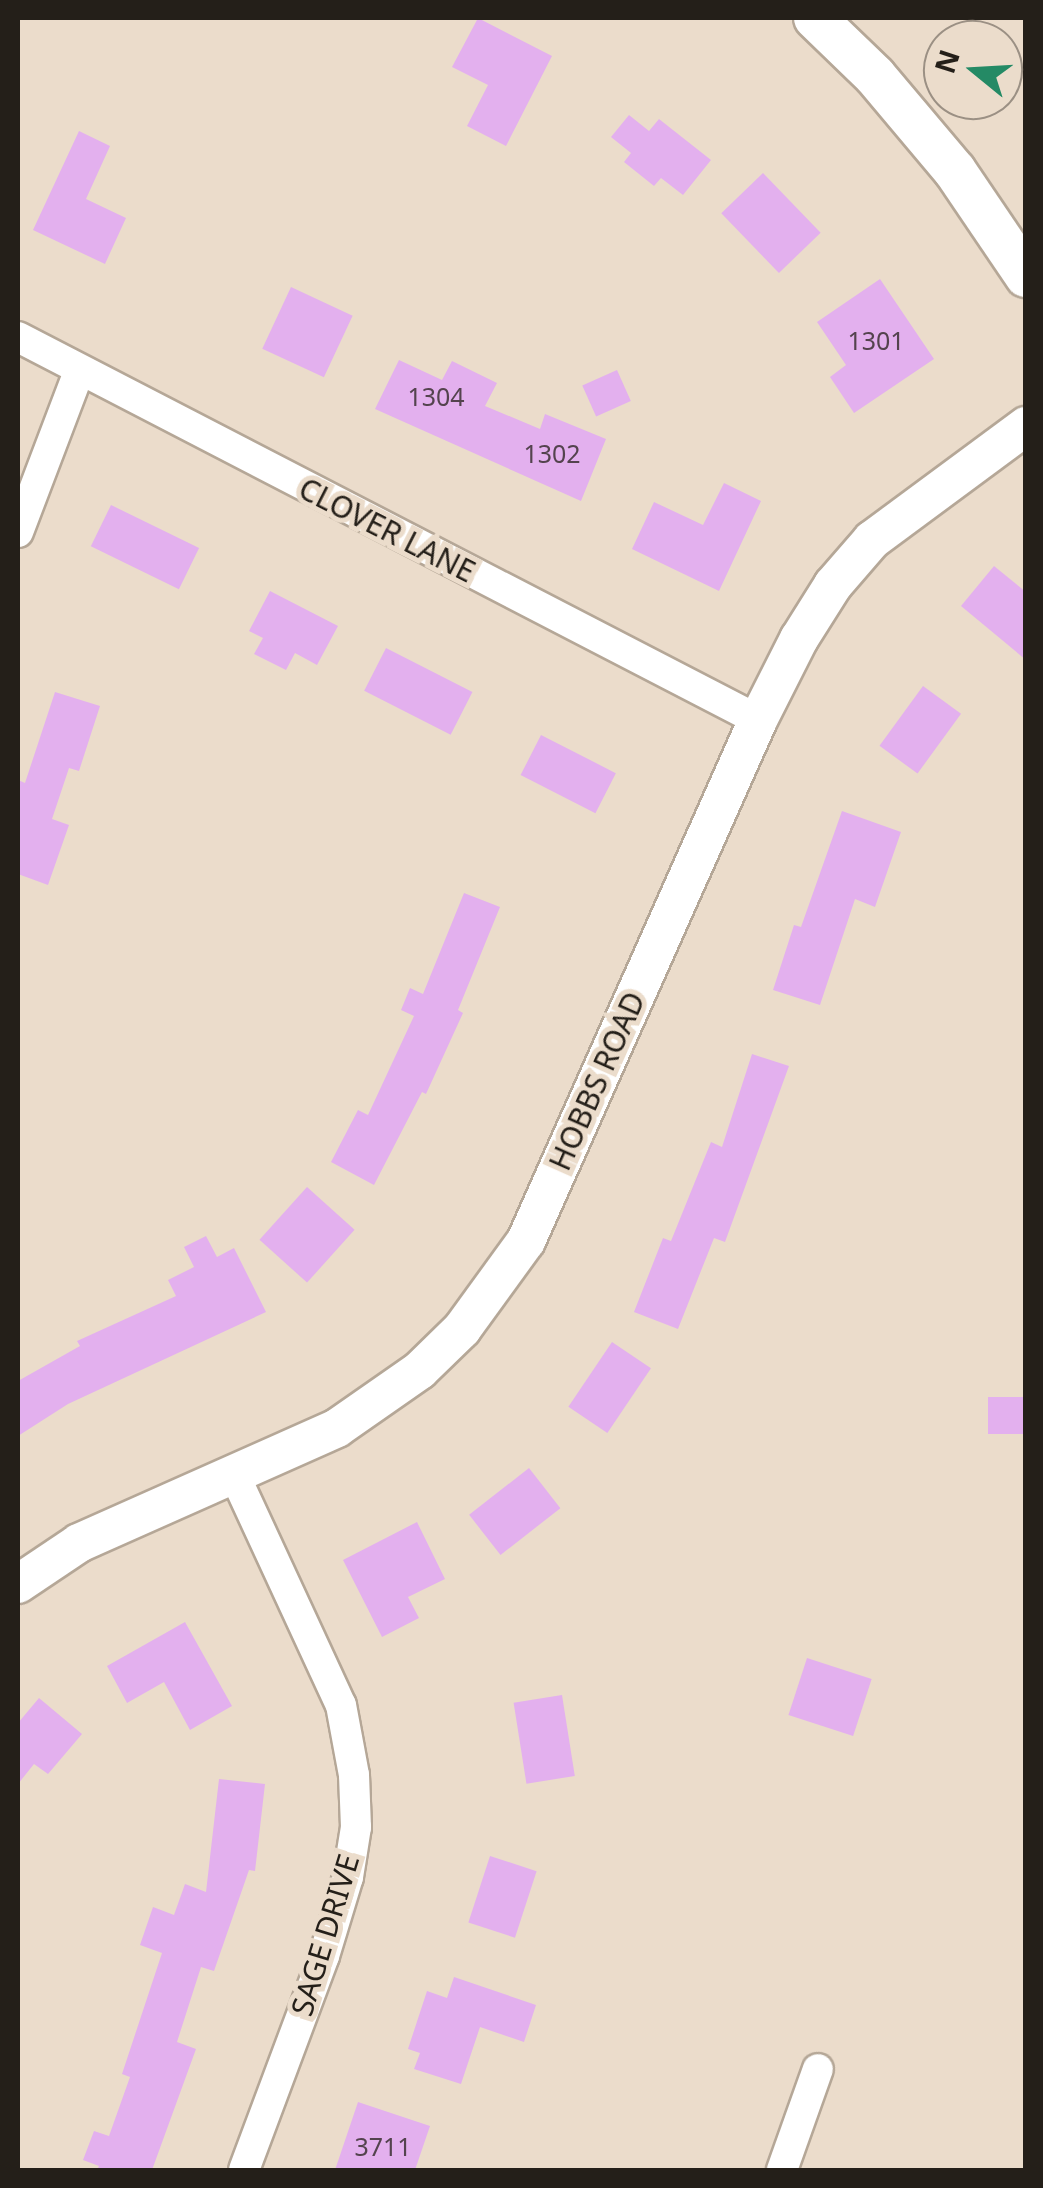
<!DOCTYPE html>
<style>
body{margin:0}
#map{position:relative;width:1043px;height:2188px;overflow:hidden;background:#ebdccb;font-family:"Noto Sans",sans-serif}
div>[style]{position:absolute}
.building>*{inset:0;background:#e3b0ee;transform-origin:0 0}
.roads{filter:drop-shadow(2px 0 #b5a797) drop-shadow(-2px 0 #b5a797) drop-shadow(0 2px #b5a797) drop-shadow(0 -2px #b5a797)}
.minor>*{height:30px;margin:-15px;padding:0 15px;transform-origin:15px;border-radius:15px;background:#fff}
.tertiary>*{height:38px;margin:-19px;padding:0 19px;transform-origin:19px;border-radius:19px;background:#fff}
.secondary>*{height:42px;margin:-21px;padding:0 21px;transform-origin:21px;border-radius:21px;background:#fff}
span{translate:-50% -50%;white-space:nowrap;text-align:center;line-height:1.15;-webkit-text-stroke:10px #ebdccb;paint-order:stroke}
.number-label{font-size:25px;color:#54434e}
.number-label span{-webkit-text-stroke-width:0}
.street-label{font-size:30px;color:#241f19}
.frame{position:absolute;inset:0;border:20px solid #241f19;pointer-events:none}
.north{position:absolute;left:923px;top:20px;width:100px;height:100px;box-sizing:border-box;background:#ebdccb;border:2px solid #9b9084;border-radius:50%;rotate:288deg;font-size:28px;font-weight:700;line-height:40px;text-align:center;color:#241f19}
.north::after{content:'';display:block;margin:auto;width:35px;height:45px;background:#248a65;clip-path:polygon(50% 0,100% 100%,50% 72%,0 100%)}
</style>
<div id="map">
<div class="building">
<i style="clip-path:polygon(478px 18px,552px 56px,506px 146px,467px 126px,488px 85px,452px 67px)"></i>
<i style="clip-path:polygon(629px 115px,649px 131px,659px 119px,711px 160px,683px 195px,661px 178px,654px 186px,624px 162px,631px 153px,611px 137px)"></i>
<i style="clip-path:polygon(79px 131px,110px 146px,86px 199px,126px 218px,105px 264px,33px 230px)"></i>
<i style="left:763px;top:173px;width:83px;height:58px;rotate:46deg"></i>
<i style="clip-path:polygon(880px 279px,934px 359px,854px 413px,830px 377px,846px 365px,817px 322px)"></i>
<i style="left:291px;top:287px;width:68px;height:68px;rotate:25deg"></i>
<i style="clip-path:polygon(399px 360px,442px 380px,452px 361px,497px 383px,485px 406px,540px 429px,545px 414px,606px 439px,581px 501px,375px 409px)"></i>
<i style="left:617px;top:370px;width:34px;height:38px;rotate:66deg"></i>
<i style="clip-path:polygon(724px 483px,761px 501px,719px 591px,632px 549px,654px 502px,703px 525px)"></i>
<i style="left:111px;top:505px;width:98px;height:46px;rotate:26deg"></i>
<i style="clip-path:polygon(994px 566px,1026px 592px,1026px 660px,961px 606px)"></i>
<i style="clip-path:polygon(270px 591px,338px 626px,317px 665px,295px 653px,286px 670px,254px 654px,263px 638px,249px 631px)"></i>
<i style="left:386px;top:648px;width:97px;height:48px;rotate:27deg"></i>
<i style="left:923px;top:686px;width:47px;height:74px;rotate:36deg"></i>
<i style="clip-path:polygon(55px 692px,100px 706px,79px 771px,69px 768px,52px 819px,69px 825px,48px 885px,18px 874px,18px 780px,25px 783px)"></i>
<i style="left:541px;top:735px;width:84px;height:45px;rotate:27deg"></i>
<i style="clip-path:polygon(842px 811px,901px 832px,875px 907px,855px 899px,820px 1005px,773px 990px,794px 925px,801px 927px)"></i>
<i style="clip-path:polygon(464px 893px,500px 907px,458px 1010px,463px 1013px,426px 1094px,422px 1092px,374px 1185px,331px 1162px,358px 1110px,368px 1115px,414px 1016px,401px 1010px,410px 988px,423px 994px)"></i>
<i style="clip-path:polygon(752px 1054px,789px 1066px,725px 1242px,714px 1238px,678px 1329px,634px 1312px,663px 1238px,671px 1241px,711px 1142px,722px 1147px)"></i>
<i style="left:307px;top:1187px;width:64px;height:71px;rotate:42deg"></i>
<i style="clip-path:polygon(206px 1236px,217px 1257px,234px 1248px,266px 1312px,68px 1404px,18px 1436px,18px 1381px,80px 1346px,77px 1341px,176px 1296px,168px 1280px,194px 1267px,184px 1247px)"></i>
<i style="left:612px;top:1342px;width:47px;height:78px;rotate:34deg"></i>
<i style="left:988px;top:1397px;width:36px;height:37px"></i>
<i style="left:529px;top:1468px;width:51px;height:76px;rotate:52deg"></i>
<i style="clip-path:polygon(417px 1522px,445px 1579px,408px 1597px,419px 1618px,382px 1637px,343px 1560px)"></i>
<i style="clip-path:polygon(185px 1622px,232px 1706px,190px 1730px,164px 1682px,127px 1703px,107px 1666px)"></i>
<i style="left:807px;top:1658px;width:68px;height:60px;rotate:18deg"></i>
<i style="left:562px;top:1695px;width:82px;height:49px;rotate:81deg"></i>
<i style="clip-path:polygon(39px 1698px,82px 1734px,48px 1774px,34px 1764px,18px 1784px,18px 1723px)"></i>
<i style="clip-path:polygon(219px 1779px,265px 1784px,255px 1871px,249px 1870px,214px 1971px,201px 1967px,177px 2042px,196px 2049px,152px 2170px,97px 2170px,99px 2166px,83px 2160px,94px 2131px,109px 2136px,130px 2077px,122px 2074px,162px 1953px,140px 1945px,153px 1907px,174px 1915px,185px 1884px,206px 1892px)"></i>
<i style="left:490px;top:1856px;width:49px;height:70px;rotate:18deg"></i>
<i style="clip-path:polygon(454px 1977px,536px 2005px,524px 2042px,480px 2027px,461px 2084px,414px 2069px,420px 2053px,408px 2049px,427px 1991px,447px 1998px)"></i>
<i style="clip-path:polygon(358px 2102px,430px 2126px,415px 2170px,335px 2170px)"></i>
</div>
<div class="roads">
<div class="minor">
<i style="left:18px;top:337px;width:833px;rotate:27.36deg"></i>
<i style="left:18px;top:532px;width:172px;rotate:-69.2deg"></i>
<i style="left:235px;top:1476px;width:252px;rotate:65.2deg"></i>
<i style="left:341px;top:1705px;width:71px;rotate:79.5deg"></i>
<i style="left:354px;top:1775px;width:52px;rotate:87.8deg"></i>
<i style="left:356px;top:1827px;width:51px;rotate:99.1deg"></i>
<i style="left:348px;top:1877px;width:83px;rotate:106.9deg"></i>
<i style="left:324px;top:1956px;width:228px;rotate:110.5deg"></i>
<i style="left:782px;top:2170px;width:107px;rotate:-70.4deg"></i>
</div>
<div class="tertiary">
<i style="left:18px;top:1584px;width:73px;rotate:-33.9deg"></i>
<i style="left:79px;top:1543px;width:282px;rotate:-24deg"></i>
<i style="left:337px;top:1428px;width:101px;rotate:-34.9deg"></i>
<i style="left:420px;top:1370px;width:59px;rotate:-44.3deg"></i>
<i style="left:462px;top:1329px;width:109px;rotate:-54deg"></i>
<i style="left:526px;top:1241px;width:570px;rotate:-66deg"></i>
<i style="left:758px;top:720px;width:91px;rotate:-63.2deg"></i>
<i style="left:799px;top:639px;width:64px;rotate:-57.8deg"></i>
<i style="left:833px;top:585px;width:60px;rotate:-49.1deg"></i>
<i style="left:872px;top:540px;width:192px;rotate:-36.5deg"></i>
</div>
<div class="secondary">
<i style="left:815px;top:18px;width:83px;rotate:44deg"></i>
<i style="left:875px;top:76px;width:124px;rotate:49.9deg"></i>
<i style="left:955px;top:171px;width:127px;rotate:55.9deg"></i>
</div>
</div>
<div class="number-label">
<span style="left:876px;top:340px">1301</span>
<span style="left:436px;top:396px">1304</span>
<span style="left:552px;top:453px">1302</span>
<span style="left:383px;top:2146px">3711</span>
</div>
<div class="street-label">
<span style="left:387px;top:530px;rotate:27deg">CLOVER LANE</span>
<span style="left:597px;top:1081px;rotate:-66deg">HOBBS ROAD</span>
<span style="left:325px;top:1935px;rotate:-73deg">SAGE DRIVE</span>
</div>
<div class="frame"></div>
<div class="north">N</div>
</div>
